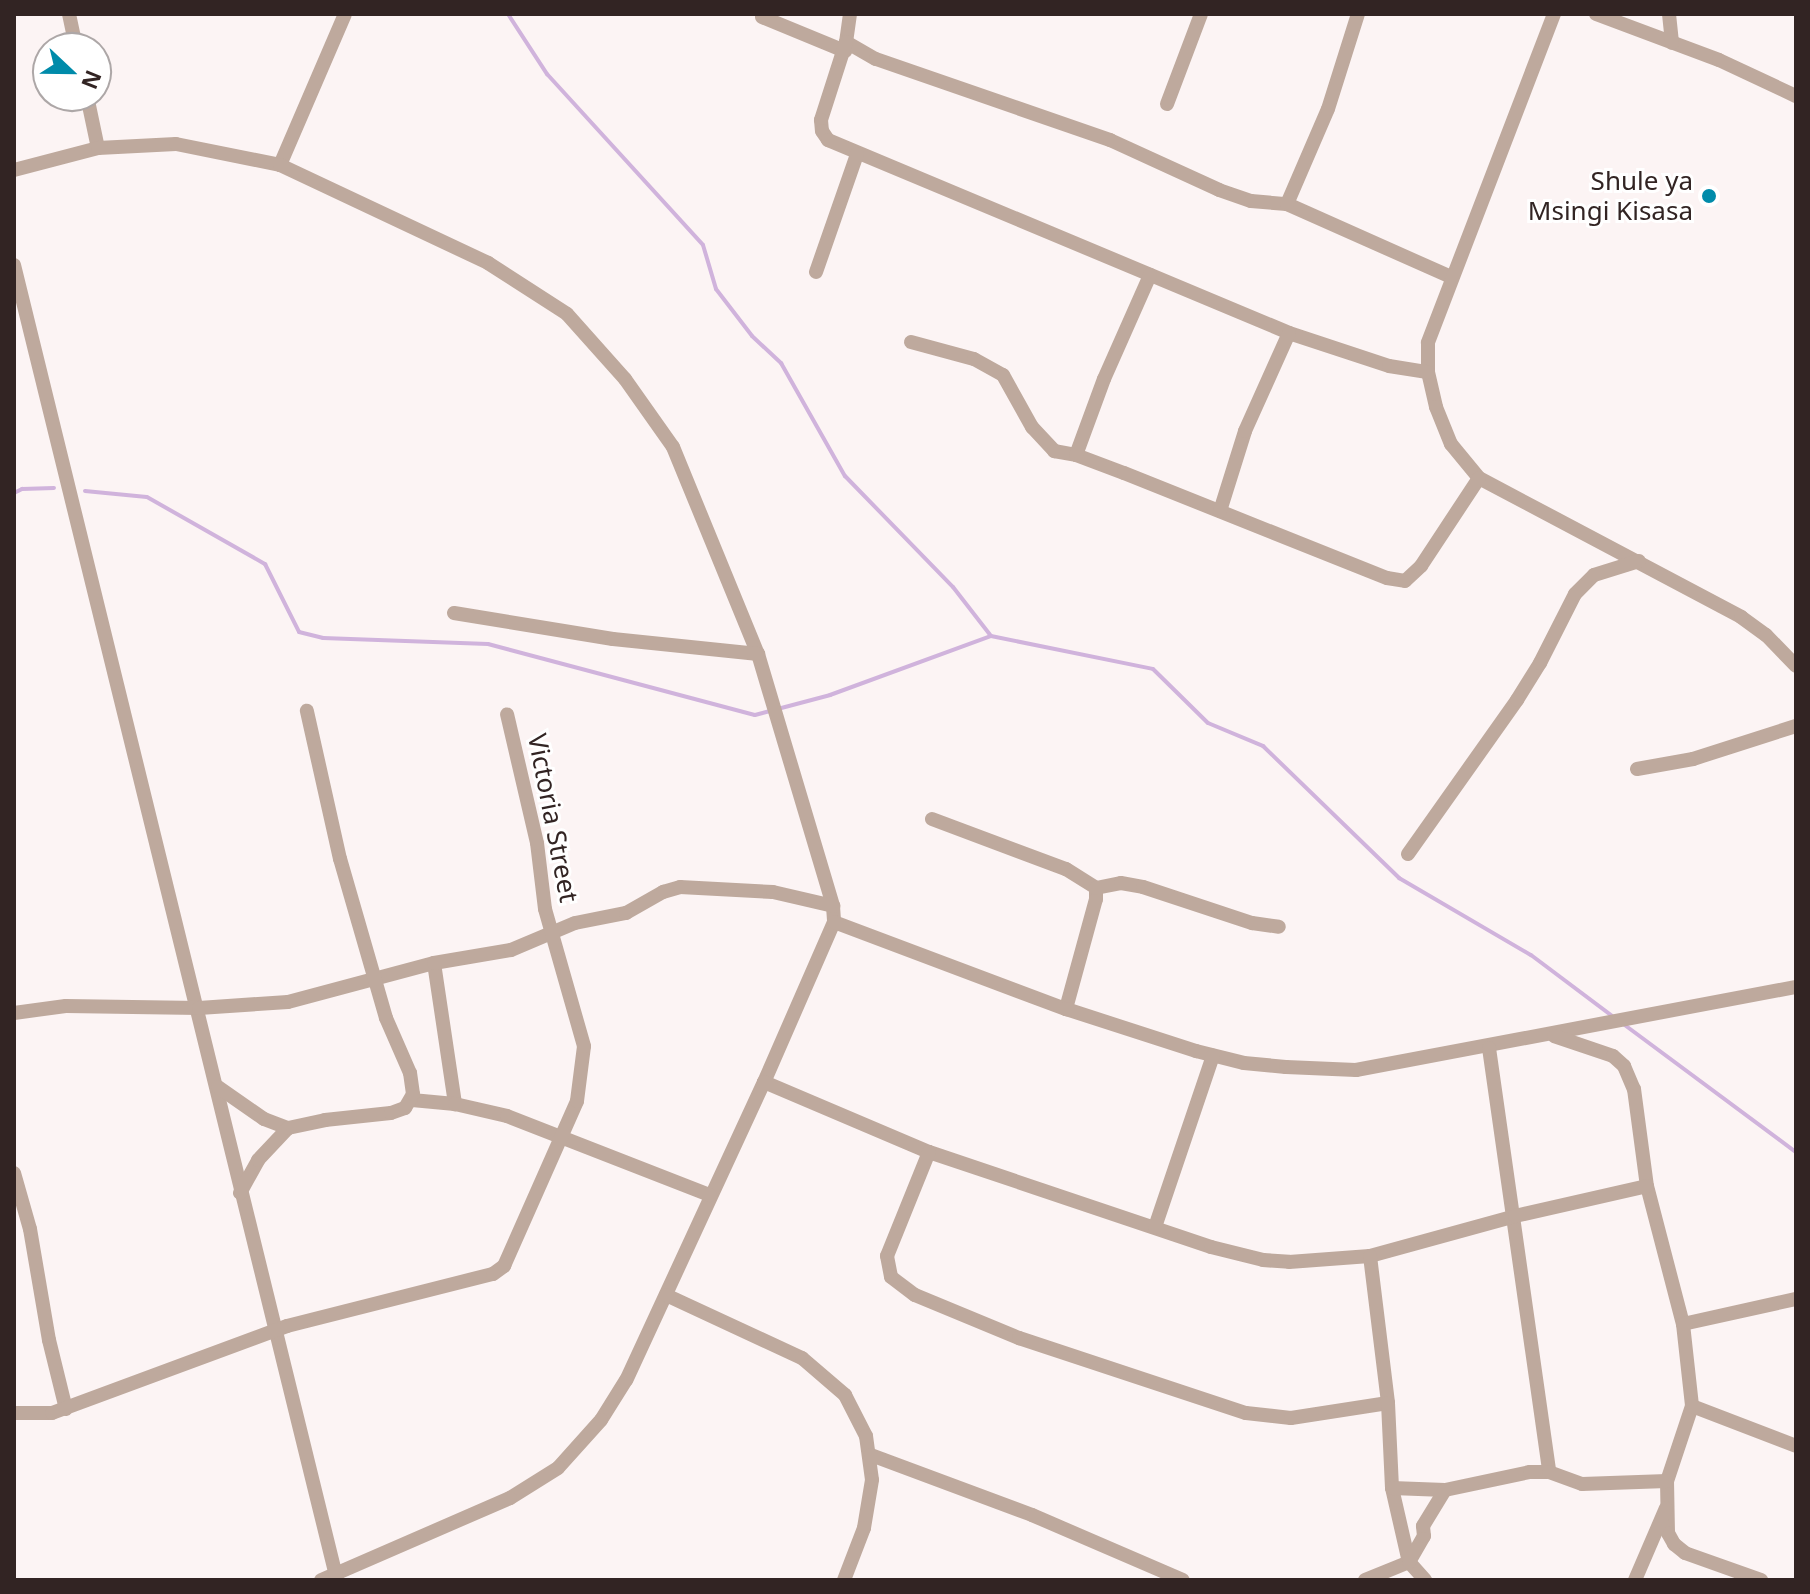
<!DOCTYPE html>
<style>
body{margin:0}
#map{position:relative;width:1810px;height:1594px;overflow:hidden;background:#fcf4f4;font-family:"Noto Sans",sans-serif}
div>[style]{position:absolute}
.stream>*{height:4px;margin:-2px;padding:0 2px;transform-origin:2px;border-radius:2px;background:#d0b3dc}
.minor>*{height:14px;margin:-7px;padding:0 7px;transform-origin:7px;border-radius:7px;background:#bea99d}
.dots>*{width:22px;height:22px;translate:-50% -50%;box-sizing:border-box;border:4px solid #fff;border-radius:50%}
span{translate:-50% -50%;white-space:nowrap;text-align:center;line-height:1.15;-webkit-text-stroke:6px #fff;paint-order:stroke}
.poi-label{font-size:26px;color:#322423}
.right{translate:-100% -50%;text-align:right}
.street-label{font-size:26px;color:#322423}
.frame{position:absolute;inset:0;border:16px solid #322423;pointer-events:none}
.north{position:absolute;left:32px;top:32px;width:80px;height:80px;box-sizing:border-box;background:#fff;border:2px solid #ada7a7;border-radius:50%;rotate:112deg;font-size:22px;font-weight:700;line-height:32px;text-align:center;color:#322423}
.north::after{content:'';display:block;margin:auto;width:28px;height:36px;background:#008baa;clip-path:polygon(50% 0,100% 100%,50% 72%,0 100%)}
</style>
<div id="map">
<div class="stream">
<i style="left:508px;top:14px;width:72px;rotate:57deg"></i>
<i style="left:547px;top:74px;width:231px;rotate:47.6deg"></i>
<i style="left:703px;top:245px;width:46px;rotate:73.5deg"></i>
<i style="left:716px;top:289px;width:59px;rotate:52.5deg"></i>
<i style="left:752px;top:336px;width:40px;rotate:43deg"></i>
<i style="left:781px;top:363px;width:130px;rotate:60.5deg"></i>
<i style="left:845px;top:476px;width:155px;rotate:45.8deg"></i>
<i style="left:953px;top:587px;width:62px;rotate:52.2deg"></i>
<i style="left:85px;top:491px;width:62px;rotate:5.5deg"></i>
<i style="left:147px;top:497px;width:136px;rotate:29.6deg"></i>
<i style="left:265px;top:564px;width:76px;rotate:63.4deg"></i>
<i style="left:299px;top:632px;width:25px;rotate:14deg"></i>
<i style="left:323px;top:638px;width:165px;rotate:2.1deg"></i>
<i style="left:488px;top:644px;width:276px;rotate:14.9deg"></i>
<i style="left:755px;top:715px;width:78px;rotate:-14.9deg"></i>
<i style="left:830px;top:695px;width:171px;rotate:-20.1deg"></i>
<i style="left:991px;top:636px;width:165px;rotate:11.5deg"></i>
<i style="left:1153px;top:669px;width:77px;rotate:44.5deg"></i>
<i style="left:1208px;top:723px;width:60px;rotate:22.7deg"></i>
<i style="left:1263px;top:746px;width:190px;rotate:44.1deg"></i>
<i style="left:1399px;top:878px;width:153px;rotate:30.3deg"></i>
<i style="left:1531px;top:955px;width:105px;rotate:36.9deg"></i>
<i style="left:14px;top:493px;width:9px;rotate:-27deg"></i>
<i style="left:22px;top:489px;width:32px;rotate:-2deg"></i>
<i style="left:1622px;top:1023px;width:217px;rotate:36.6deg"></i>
</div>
<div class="minor">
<i style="left:69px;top:14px;width:35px;rotate:78deg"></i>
<i style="left:850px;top:14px;width:28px;rotate:98deg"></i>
<i style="left:846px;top:42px;width:34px;rotate:30deg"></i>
<i style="left:876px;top:59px;width:248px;rotate:19.1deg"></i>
<i style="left:1110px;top:140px;width:120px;rotate:24.6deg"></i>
<i style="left:1219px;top:190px;width:34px;rotate:19deg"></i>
<i style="left:1251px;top:201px;width:36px;rotate:5deg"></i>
<i style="left:1287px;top:204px;width:180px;rotate:24deg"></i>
<i style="left:1554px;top:14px;width:352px;rotate:111deg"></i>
<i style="left:1428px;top:343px;width:29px;rotate:90deg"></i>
<i style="left:1428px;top:372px;width:36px;rotate:77deg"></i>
<i style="left:1436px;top:407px;width:40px;rotate:68deg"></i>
<i style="left:1451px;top:444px;width:44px;rotate:50.5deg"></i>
<i style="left:1479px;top:478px;width:297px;rotate:27.9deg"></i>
<i style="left:1741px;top:617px;width:31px;rotate:36deg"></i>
<i style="left:1766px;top:635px;width:43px;rotate:45.9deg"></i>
<i style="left:1596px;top:14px;width:131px;rotate:20.5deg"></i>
<i style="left:1719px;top:60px;width:85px;rotate:25.1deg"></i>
<i style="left:1669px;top:14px;width:29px;rotate:84deg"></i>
<i style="left:762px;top:17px;width:90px;rotate:22.3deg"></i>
<i style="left:846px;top:42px;width:82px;rotate:107.8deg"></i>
<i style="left:821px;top:120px;width:11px;rotate:85deg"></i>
<i style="left:822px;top:131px;width:11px;rotate:56deg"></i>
<i style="left:828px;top:140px;width:500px;rotate:22.7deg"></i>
<i style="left:1289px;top:333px;width:105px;rotate:18.3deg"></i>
<i style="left:1389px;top:366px;width:39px;rotate:9deg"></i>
<i style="left:87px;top:96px;width:53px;rotate:78.1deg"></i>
<i style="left:1167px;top:104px;width:96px;rotate:-69.3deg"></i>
<i style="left:280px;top:165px;width:164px;rotate:-66.7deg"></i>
<i style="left:14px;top:170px;width:87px;rotate:-14.7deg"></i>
<i style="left:98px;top:148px;width:78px;rotate:-2.9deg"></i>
<i style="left:176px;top:144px;width:106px;rotate:11.4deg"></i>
<i style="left:280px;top:165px;width:230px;rotate:25.2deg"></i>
<i style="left:488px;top:263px;width:94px;rotate:32.8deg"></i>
<i style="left:567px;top:314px;width:87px;rotate:48.3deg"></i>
<i style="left:625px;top:379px;width:83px;rotate:54.8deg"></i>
<i style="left:673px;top:447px;width:224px;rotate:67.7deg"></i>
<i style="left:758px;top:654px;width:263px;rotate:73.4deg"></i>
<i style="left:833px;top:906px;width:16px;rotate:86deg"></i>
<i style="left:834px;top:922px;width:175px;rotate:113.6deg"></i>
<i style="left:764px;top:1082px;width:328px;rotate:114.8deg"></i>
<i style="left:626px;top:1380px;width:47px;rotate:122deg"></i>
<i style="left:601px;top:1420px;width:64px;rotate:131.9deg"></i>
<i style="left:558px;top:1468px;width:57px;rotate:148deg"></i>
<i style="left:510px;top:1498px;width:206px;rotate:156.5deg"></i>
<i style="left:1287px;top:204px;width:103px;rotate:-66.7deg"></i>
<i style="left:1328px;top:109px;width:100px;rotate:-72.5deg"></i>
<i style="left:14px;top:265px;width:1354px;rotate:76.2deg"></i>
<i style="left:816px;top:272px;width:125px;rotate:-70.8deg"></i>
<i style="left:911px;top:342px;width:65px;rotate:15.1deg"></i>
<i style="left:974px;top:359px;width:33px;rotate:29deg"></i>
<i style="left:1003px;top:375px;width:60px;rotate:60.9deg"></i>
<i style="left:1032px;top:427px;width:33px;rotate:47deg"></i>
<i style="left:1054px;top:451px;width:22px;rotate:10deg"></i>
<i style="left:1076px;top:455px;width:51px;rotate:20.6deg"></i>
<i style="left:1124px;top:473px;width:283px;rotate:21.8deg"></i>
<i style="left:1387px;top:578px;width:18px;rotate:9deg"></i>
<i style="left:1405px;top:581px;width:22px;rotate:-43deg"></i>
<i style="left:1421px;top:566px;width:105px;rotate:-56.6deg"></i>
<i style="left:1076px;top:455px;width:81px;rotate:-69.8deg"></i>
<i style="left:1104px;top:379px;width:114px;rotate:-66.1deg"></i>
<i style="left:1220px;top:511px;width:84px;rotate:-72.6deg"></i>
<i style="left:1245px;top:431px;width:107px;rotate:-65.8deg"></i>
<i style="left:454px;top:613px;width:161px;rotate:9.3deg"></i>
<i style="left:613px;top:639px;width:146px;rotate:5.9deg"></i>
<i style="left:1637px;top:769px;width:57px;rotate:-10.1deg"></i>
<i style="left:1693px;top:759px;width:108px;rotate:-17.8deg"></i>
<i style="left:932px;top:819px;width:143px;rotate:20.5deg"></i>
<i style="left:1066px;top:869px;width:36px;rotate:32deg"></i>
<i style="left:1096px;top:888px;width:11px;rotate:90deg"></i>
<i style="left:1096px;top:899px;width:114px;rotate:105.3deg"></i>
<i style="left:1408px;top:854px;width:189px;rotate:-54.7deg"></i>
<i style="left:1517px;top:700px;width:44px;rotate:-58.1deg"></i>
<i style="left:1540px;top:663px;width:77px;rotate:-63.1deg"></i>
<i style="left:1575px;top:594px;width:27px;rotate:-45deg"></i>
<i style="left:1594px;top:575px;width:47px;rotate:-17.3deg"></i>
<i style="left:1096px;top:888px;width:25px;rotate:-11deg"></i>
<i style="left:1121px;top:883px;width:22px;rotate:10deg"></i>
<i style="left:1143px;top:887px;width:115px;rotate:18.3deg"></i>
<i style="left:1252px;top:923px;width:27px;rotate:8deg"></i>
<i style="left:834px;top:922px;width:248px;rotate:20.6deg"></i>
<i style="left:1066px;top:1009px;width:137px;rotate:17.9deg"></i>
<i style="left:1196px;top:1051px;width:49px;rotate:14deg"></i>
<i style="left:1244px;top:1063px;width:42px;rotate:5.4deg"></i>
<i style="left:1286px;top:1067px;width:70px;rotate:2.5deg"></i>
<i style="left:1356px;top:1070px;width:448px;rotate:-10.7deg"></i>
<i style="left:434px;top:963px;width:143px;rotate:81.5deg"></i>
<i style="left:14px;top:1013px;width:52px;rotate:-7.7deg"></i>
<i style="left:66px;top:1006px;width:133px;rotate:0.9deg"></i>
<i style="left:199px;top:1008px;width:89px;rotate:-3.9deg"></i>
<i style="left:288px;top:1002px;width:151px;rotate:-15deg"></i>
<i style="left:434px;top:963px;width:78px;rotate:-9.6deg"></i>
<i style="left:511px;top:950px;width:69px;rotate:-22.9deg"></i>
<i style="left:575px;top:923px;width:52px;rotate:-11.1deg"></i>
<i style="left:626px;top:913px;width:43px;rotate:-29.6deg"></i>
<i style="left:663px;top:892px;width:18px;rotate:-16deg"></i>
<i style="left:680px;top:887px;width:93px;rotate:3.1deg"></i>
<i style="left:773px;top:892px;width:62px;rotate:13.1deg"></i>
<i style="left:1554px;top:1036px;width:62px;rotate:18.7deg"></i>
<i style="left:1613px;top:1056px;width:15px;rotate:42deg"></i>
<i style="left:1624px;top:1066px;width:25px;rotate:67deg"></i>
<i style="left:1634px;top:1089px;width:98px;rotate:82.4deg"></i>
<i style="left:1647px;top:1186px;width:143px;rotate:75.4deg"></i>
<i style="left:1683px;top:1324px;width:82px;rotate:83.7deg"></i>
<i style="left:1692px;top:1406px;width:79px;rotate:108.4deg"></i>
<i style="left:1667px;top:1481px;width:52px;rotate:88.9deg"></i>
<i style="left:1668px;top:1533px;width:13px;rotate:61deg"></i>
<i style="left:1674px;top:1544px;width:14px;rotate:39deg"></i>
<i style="left:1685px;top:1553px;width:81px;rotate:19.6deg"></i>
<i style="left:1489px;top:1048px;width:428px;rotate:81.9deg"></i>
<i style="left:764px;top:1082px;width:179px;rotate:23deg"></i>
<i style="left:929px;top:1152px;width:298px;rotate:18.6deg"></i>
<i style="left:1211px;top:1247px;width:54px;rotate:14deg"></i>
<i style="left:1263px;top:1260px;width:26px;rotate:4deg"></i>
<i style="left:1289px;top:1262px;width:81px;rotate:-4.2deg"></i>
<i style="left:1370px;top:1256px;width:150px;rotate:-15.4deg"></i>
<i style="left:1515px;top:1216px;width:135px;rotate:-12.8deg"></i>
<i style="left:218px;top:1087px;width:56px;rotate:34.8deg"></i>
<i style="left:264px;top:1119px;width:26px;rotate:21deg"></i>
<i style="left:412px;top:1100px;width:43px;rotate:5.3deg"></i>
<i style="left:455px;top:1104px;width:53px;rotate:13deg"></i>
<i style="left:507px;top:1116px;width:218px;rotate:21.3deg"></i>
<i style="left:929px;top:1152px;width:112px;rotate:112deg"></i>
<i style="left:887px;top:1256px;width:21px;rotate:79deg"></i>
<i style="left:891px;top:1277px;width:30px;rotate:37deg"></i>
<i style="left:915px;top:1295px;width:113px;rotate:22.5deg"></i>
<i style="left:1019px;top:1338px;width:239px;rotate:18.3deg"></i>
<i style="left:1246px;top:1413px;width:45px;rotate:6.3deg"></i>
<i style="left:1291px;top:1418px;width:98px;rotate:-8.8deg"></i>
<i style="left:14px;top:1173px;width:58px;rotate:74.1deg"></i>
<i style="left:30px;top:1229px;width:113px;rotate:80.3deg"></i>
<i style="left:49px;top:1340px;width:71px;rotate:76.2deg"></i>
<i style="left:240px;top:1193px;width:38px;rotate:-61deg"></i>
<i style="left:258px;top:1160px;width:44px;rotate:-46.8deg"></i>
<i style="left:288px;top:1128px;width:38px;rotate:-12deg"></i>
<i style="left:325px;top:1120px;width:66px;rotate:-6.1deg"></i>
<i style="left:391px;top:1113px;width:15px;rotate:-20deg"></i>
<i style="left:405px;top:1108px;width:16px;rotate:-60deg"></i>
<i style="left:413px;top:1094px;width:21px;rotate:-98deg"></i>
<i style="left:410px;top:1073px;width:60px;rotate:-113.6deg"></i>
<i style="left:386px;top:1018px;width:166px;rotate:-106.1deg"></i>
<i style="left:340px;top:859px;width:152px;rotate:-102.6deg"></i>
<i style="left:1155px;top:1227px;width:181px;rotate:-71.3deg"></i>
<i style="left:1370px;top:1256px;width:148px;rotate:83deg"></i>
<i style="left:1388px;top:1403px;width:85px;rotate:87.3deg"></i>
<i style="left:1392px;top:1488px;width:76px;rotate:77.1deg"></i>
<i style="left:1409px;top:1562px;width:24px;rotate:48deg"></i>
<i style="left:666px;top:1295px;width:150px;rotate:24.9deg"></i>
<i style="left:802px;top:1358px;width:57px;rotate:40.7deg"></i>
<i style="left:845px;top:1395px;width:46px;rotate:62.9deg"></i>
<i style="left:866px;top:1436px;width:44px;rotate:82.2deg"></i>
<i style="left:872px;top:1480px;width:49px;rotate:99.5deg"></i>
<i style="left:864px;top:1528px;width:56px;rotate:111deg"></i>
<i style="left:1683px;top:1324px;width:116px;rotate:-12.5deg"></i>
<i style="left:1692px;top:1406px;width:111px;rotate:21deg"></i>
<i style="left:14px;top:1413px;width:38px"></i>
<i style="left:52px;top:1413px;width:251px;rotate:-20.3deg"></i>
<i style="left:287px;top:1326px;width:212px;rotate:-14.2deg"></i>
<i style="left:493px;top:1274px;width:14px;rotate:-36deg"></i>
<i style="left:504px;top:1266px;width:180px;rotate:-66.1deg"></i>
<i style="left:577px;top:1101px;width:55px;rotate:-82.7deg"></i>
<i style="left:584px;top:1046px;width:142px;rotate:-105.9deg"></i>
<i style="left:545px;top:909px;width:66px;rotate:-96.9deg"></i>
<i style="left:537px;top:843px;width:132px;rotate:-103.1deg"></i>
<i style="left:871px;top:1455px;width:172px;rotate:20.4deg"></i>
<i style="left:1032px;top:1515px;width:164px;rotate:23.3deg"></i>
<i style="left:1392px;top:1488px;width:53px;rotate:2.2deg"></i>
<i style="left:1445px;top:1490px;width:87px;rotate:-12deg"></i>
<i style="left:1530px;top:1472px;width:19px"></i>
<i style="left:1549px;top:1472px;width:35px;rotate:20deg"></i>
<i style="left:1582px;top:1484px;width:85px;rotate:-2deg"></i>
<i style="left:1365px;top:1580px;width:48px;rotate:-22.2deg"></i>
<i style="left:1409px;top:1562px;width:30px;rotate:-60deg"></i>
<i style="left:1424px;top:1536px;width:10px;rotate:-96deg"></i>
<i style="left:1423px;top:1526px;width:42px;rotate:-58.6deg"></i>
<i style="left:1635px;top:1580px;width:78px;rotate:-66.7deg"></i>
</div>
<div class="dots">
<i style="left:1709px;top:196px;background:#008baa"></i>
</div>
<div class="poi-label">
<span class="right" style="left:1693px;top:196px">Shule ya<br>Msingi Kisasa</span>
</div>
<div class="street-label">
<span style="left:553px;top:818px;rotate:79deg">Victoria Street</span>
</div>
<div class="frame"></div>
<div class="north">N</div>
</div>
